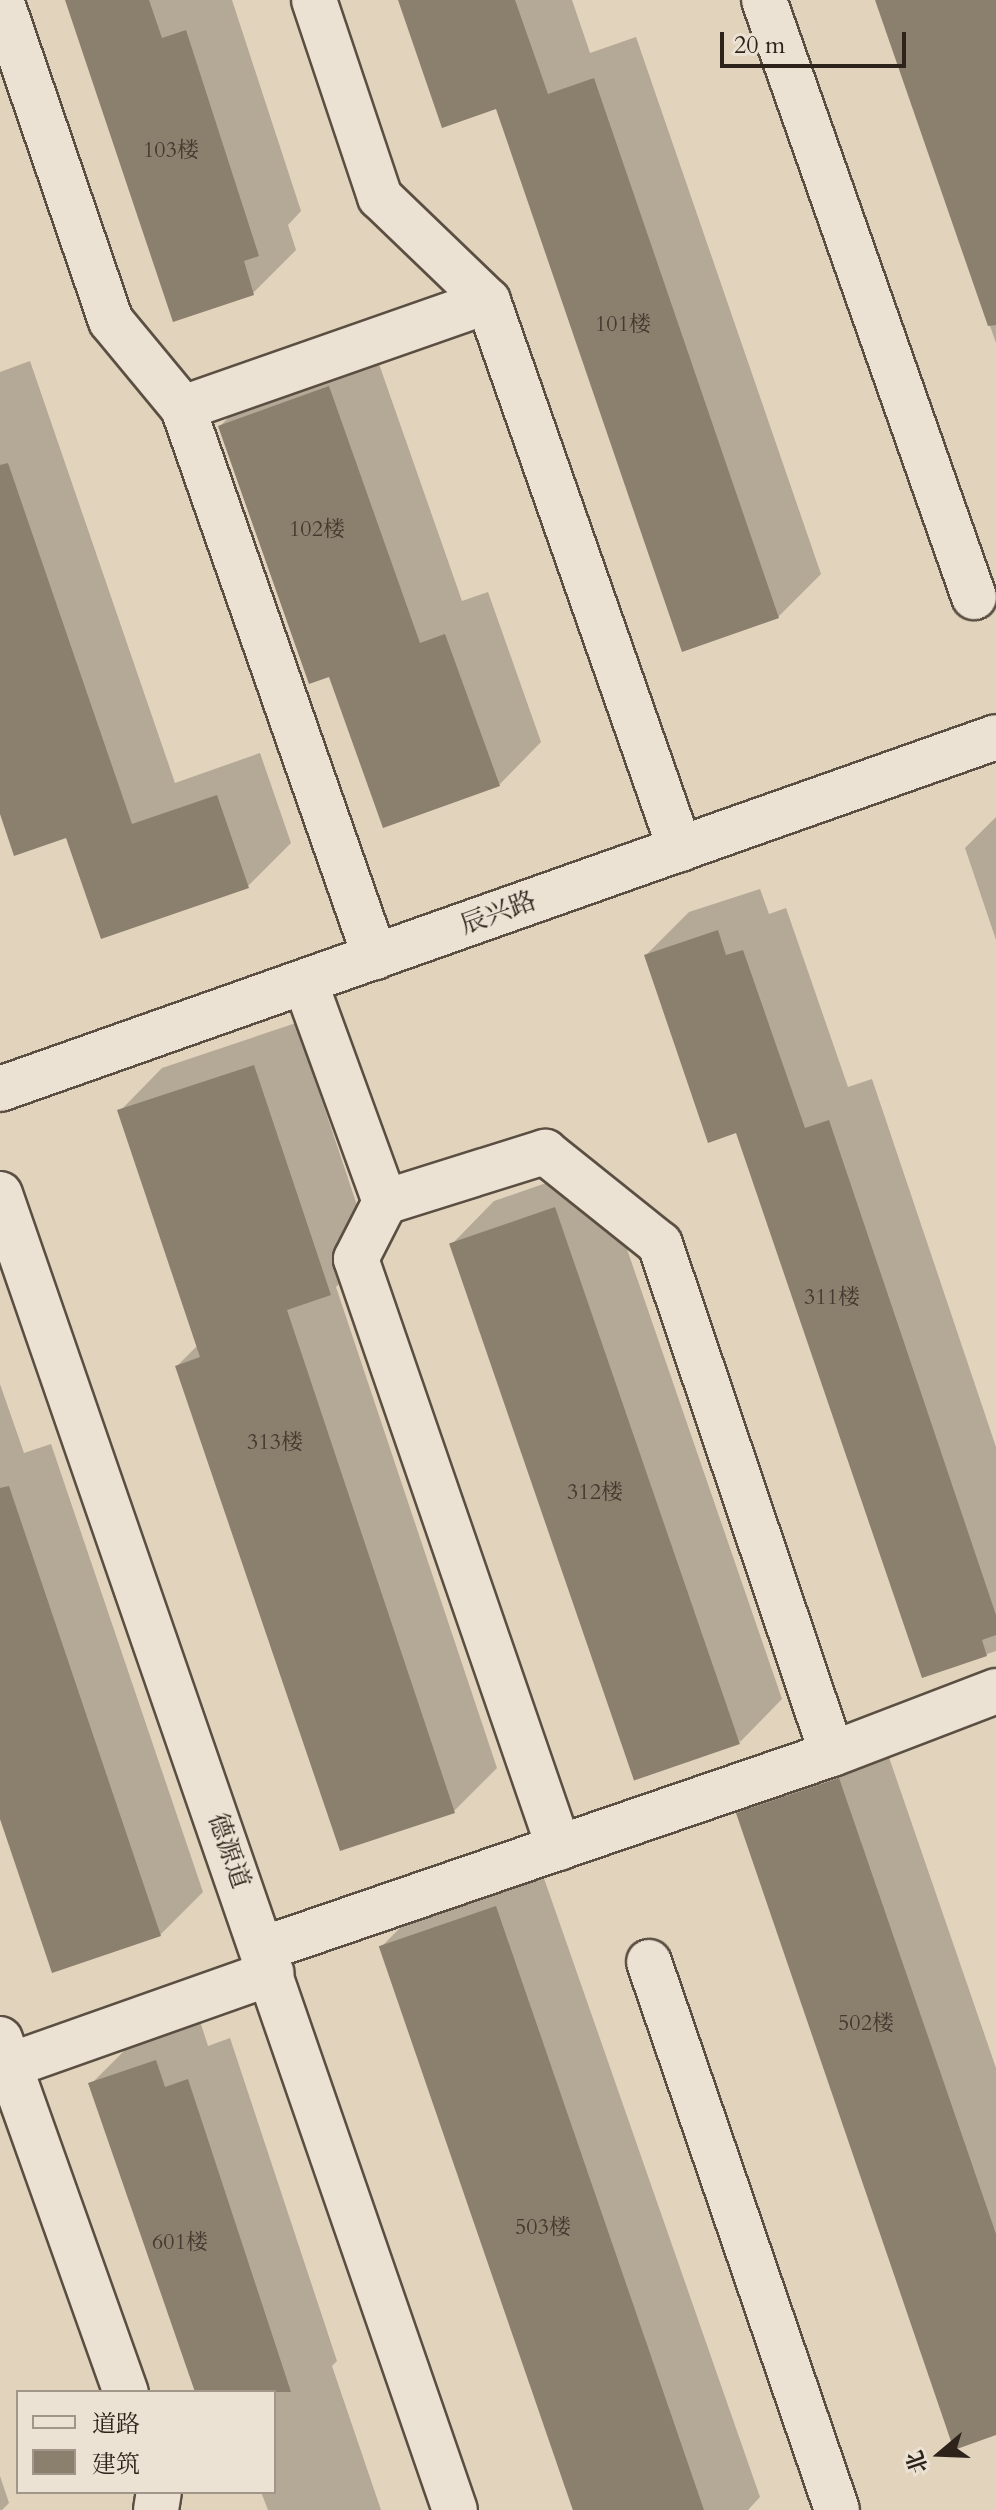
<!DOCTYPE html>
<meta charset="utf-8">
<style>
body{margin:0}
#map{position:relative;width:996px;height:2510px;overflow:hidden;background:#e1d3bc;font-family:Cardo,"Noto Serif SC",serif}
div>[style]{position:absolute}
.shadow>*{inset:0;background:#0003}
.building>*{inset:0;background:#8b7f6e;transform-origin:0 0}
.roads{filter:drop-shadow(2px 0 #5a4f42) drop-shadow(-2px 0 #5a4f42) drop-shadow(0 2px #5a4f42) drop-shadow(0 -2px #5a4f42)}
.minor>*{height:44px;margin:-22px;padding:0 22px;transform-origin:22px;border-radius:22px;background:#ece2d3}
span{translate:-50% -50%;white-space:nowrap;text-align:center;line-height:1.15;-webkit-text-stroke:7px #ece2d3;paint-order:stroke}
.number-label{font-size:22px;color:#443a2f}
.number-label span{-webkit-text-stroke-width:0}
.street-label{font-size:26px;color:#2d231a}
.legend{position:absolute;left:16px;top:2390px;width:260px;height:104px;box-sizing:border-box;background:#ece2d3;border:2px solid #a09689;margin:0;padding:10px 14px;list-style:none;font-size:24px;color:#2d231a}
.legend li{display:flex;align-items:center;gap:16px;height:40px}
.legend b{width:40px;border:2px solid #a09689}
.north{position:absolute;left:900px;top:2414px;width:80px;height:80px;-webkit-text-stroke:6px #ece2d3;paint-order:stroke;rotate:251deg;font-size:22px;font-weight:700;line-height:32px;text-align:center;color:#2d231a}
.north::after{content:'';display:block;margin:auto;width:28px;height:36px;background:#2d231a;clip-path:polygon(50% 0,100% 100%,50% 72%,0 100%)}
.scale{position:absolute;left:720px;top:32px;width:186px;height:36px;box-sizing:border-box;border:4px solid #2d231a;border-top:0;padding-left:10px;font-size:24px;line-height:28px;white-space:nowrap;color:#2d231a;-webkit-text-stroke:6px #ece2d3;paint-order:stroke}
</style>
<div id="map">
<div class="shadow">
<i style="clip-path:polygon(67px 0,232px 0,301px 211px,288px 225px,296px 250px,253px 293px)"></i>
<i style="clip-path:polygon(400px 0,572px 0,590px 53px,636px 37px,821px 574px,778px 617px,497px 107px)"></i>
<i style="clip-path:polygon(876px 0,996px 0,996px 343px)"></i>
<i style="clip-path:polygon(372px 344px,462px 601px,488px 592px,541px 742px,499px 785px,330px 675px,220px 426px,263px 383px)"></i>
<i style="clip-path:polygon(30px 361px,175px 783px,260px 753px,291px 843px,248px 886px,67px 835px,0 808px,0 372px)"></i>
<i style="clip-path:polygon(996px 817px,996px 940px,965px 848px)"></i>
<i style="clip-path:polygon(760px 889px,769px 914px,786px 908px,848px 1087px,872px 1079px,996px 1447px,996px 1651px,924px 1675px,737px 1131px,646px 955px,689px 912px)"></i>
<i style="clip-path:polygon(296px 1023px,372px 1250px,336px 1287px,497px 1768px,454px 1811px,177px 1366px,198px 1345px,120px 1111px,162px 1068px)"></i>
<i style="clip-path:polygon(598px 1165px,782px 1699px,740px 1742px,452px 1244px,494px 1201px)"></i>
<i style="clip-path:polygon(0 1384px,24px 1453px,51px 1444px,203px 1892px,160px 1935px,0 1816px)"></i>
<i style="clip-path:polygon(882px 1737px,996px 2068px,996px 2433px,739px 1814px,782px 1771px)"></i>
<i style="clip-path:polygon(539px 1864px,760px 2497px,748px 2510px,578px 2510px,381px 1947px,424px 1904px)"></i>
<i style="clip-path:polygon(199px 2018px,208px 2046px,230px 2038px,337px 2361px,332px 2366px,381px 2510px,268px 2510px,261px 2492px,274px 2492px,274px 2392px,197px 2392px,91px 2084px,134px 2041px)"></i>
<i style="clip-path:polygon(0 2476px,9px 2503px,2px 2510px,0 2510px)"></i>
</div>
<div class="building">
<i style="clip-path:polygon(65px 0,149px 0,162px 38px,186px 30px,259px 256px,244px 261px,254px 295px,173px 322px)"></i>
<i style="clip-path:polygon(398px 0,515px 0,548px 94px,594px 78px,779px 618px,682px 652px,496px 109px,442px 128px)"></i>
<i style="clip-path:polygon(875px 0,996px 0,996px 325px,988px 326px)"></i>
<i style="clip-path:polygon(329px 386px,420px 643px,445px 634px,500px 786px,383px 828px,329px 677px,309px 684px,218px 426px)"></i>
<i style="clip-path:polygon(8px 463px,132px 824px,217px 795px,249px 888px,101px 939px,66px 838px,14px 856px,0 814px,0 465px)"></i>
<i style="clip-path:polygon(718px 930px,726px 955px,743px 950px,805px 1128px,829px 1120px,996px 1615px,996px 1635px,982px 1640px,987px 1656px,922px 1678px,736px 1133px,708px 1143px,644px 955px)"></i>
<i style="clip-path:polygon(254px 1065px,331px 1295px,287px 1310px,455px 1813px,340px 1851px,175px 1366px,200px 1357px,117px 1110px)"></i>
<i style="left:555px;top:1207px;width:568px;height:112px;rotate:71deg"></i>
<i style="clip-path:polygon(9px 1486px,161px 1936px,52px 1973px,0 1819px,0 1488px)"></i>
<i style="clip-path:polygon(839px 1778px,996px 2234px,996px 2435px,954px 2450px,736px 1813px)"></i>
<i style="left:496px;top:1906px;width:640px;height:124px;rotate:71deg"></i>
<i style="clip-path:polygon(156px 2060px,165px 2087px,188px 2079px,291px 2392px,195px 2392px,88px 2083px)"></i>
</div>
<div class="roads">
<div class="minor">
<i style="left:1px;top:0;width:339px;rotate:71.1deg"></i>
<i style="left:111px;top:321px;width:113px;rotate:50.4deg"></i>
<i style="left:183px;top:408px;width:582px;rotate:70.72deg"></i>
<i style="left:314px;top:0;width:208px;rotate:71.5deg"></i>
<i style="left:380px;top:197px;width:150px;rotate:43.9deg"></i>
<i style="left:488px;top:301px;width:581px;rotate:70.69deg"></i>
<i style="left:764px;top:0;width:633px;rotate:70.62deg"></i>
<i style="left:183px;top:408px;width:323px;rotate:-19.3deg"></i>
<i style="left:305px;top:982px;width:234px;rotate:70deg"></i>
<i style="left:385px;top:1202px;width:64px;rotate:117deg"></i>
<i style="left:356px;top:1259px;width:623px;rotate:70.98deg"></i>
<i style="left:0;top:1089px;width:1056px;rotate:-19.46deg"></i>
<i style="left:0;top:1194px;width:1392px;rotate:70.93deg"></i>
<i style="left:385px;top:1202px;width:168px;rotate:-17.4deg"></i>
<i style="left:545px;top:1152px;width:147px;rotate:38.7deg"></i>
<i style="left:660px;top:1244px;width:538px;rotate:71.36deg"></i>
<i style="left:263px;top:1949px;width:601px;rotate:-18.92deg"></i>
<i style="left:832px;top:1754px;width:176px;rotate:-21deg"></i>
<i style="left:649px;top:1962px;width:579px;rotate:71.06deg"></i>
<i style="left:0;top:2039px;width:375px;rotate:70.4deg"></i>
<i style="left:0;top:2069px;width:288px;rotate:-19.5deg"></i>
<i style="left:156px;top:2510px;width:18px;rotate:-81deg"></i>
</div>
</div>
<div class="number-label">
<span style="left:171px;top:151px">103楼</span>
<span style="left:623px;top:325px">101楼</span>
<span style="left:317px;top:530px">102楼</span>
<span style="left:832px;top:1298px">311楼</span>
<span style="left:275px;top:1443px">313楼</span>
<span style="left:595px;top:1493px">312楼</span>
<span style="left:866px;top:2024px">502楼</span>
<span style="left:543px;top:2228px">503楼</span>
<span style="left:180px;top:2243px">601楼</span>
</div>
<div class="street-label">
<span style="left:498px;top:913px;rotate:-20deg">辰兴路</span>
<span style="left:229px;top:1851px;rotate:71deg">德源道</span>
</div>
<ul class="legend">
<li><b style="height:10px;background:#ece2d3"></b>道路</li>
<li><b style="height:22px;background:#8b7f6e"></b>建筑</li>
</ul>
<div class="north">北</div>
<div class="scale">20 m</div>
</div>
